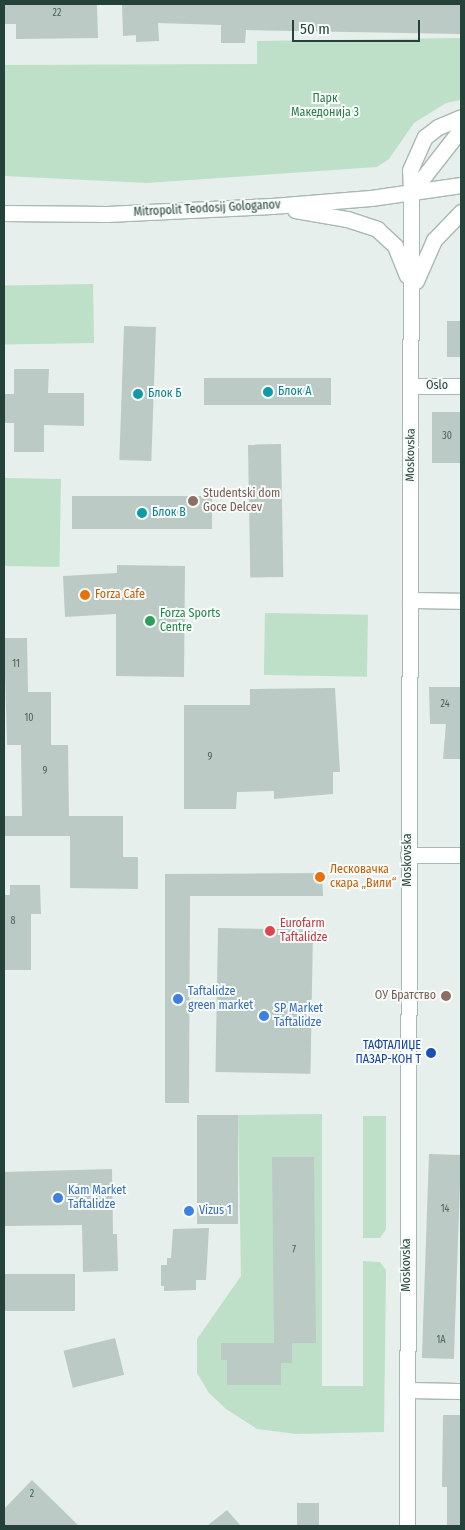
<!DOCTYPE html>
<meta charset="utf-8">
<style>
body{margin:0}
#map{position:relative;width:465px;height:1530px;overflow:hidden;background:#e6efeb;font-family:"Fira Sans Condensed",sans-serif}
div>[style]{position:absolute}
.green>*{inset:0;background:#bfe0c8;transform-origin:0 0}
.building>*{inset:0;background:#bbcac4;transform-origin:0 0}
.roads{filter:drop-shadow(1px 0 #a8b8b2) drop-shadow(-1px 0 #a8b8b2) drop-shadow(0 1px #a8b8b2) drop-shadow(0 -1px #a8b8b2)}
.minor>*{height:15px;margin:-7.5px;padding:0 7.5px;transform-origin:7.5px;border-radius:7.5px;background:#fff}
.tertiary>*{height:15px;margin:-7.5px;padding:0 7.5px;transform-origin:7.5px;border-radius:7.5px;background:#fff}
.dots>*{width:14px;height:14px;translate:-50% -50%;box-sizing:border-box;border:2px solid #f7fbf9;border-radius:50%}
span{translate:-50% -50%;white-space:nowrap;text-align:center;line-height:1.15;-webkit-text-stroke:4px #f7fbf9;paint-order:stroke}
.number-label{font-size:10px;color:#4a645c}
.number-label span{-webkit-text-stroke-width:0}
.park-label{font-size:12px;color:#2d7a4b}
.street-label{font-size:12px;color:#24423a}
.culture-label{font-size:12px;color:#0d838f}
.left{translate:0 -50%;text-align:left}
.education-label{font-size:12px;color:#785e54}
.right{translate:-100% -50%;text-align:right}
.food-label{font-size:12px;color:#c56008}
.leisure-label{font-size:12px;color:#27864d}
.health-label{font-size:12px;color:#be3a42}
.shop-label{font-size:12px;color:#366cbe}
.transit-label{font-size:12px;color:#164399}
.frame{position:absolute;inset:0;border:5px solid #24423a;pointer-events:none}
.scale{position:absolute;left:292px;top:20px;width:128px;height:22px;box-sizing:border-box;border:2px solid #24423a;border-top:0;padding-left:6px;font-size:15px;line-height:18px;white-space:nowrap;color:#24423a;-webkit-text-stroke:4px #f7fbf9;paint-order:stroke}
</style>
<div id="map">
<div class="green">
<i style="clip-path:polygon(461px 38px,461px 100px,446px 103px,414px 123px,389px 159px,377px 167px,147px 183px,4px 176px,4px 65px,257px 64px,257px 41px)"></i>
<i style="left:93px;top:284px;width:59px;height:89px;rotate:89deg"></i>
<i style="left:4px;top:478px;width:57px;height:88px;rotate:1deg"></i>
<i style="left:265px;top:613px;width:103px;height:62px;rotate:1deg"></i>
<i style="clip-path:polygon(322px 1114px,322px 1386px,363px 1386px,363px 1261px,380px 1262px,386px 1270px,384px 1432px,296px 1434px,257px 1429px,226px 1409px,209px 1393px,197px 1373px,197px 1339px,241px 1276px,238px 1115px)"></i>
<i style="clip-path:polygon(363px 1116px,386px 1116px,386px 1229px,380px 1238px,363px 1238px)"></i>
</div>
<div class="building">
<i style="clip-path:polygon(4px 4px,97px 4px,98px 38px,16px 39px,16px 24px,4px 24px)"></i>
<i style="clip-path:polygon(122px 4px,461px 4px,461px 34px,246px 30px,245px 43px,221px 43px,221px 25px,158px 23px,159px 41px,136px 42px,136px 35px,123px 36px)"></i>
<i style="left:461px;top:321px;width:36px;height:14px;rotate:90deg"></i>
<i style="left:124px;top:326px;width:32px;height:134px;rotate:2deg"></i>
<i style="clip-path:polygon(14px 369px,49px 369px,48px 393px,84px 393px,84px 426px,44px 425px,44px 452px,14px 452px,14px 423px,4px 423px,4px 394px,14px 394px)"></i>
<i style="left:331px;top:378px;width:27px;height:127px;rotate:90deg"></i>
<i style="left:432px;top:412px;width:29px;height:51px"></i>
<i style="left:281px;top:444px;width:133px;height:33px;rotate:89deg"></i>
<i style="left:212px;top:496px;width:33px;height:140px;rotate:90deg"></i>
<i style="clip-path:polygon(117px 565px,185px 566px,184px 677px,116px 676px,116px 614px,65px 617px,63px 576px,117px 573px)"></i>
<i style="clip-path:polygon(4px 638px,27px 638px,28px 692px,51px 692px,51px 745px,68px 745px,69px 816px,123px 816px,123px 857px,138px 857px,138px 889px,70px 888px,70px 836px,4px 836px,4px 816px,22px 816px,21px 745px,7px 745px)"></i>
<i style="clip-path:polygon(429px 687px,461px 687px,461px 759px,443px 759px,446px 724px,430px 724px)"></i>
<i style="clip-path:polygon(335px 688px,340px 772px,333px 772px,333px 794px,274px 799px,274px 791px,237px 792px,236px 809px,184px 809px,184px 705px,250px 705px,250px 689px)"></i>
<i style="clip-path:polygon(322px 873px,323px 896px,190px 896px,189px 1103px,165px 1103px,165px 874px)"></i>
<i style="clip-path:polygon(10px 885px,40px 885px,41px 914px,31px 914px,31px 970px,4px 970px,4px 895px,10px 895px)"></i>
<i style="left:218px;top:928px;width:95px;height:144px;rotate:1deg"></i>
<i style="left:197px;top:1115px;width:41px;height:109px"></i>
<i style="left:429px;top:1154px;width:32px;height:204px;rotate:2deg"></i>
<i style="clip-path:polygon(272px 1157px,314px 1157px,316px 1343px,292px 1343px,292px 1363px,281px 1363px,281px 1385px,227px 1385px,227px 1360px,221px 1360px,221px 1343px,274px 1343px)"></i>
<i style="clip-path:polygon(112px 1169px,113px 1234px,117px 1234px,118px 1271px,83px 1272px,82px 1225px,4px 1226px,4px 1172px)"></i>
<i style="clip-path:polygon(209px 1228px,206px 1280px,196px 1280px,196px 1290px,164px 1291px,164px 1286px,161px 1286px,161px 1265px,167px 1265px,167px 1258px,171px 1258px,173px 1229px)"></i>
<i style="left:4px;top:1274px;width:71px;height:37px"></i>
<i style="left:115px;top:1338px;width:38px;height:53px;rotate:76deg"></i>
<i style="clip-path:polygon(443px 1415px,461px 1415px,461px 1526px,447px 1526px,447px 1487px,442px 1487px)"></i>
<i style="clip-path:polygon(32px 1480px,79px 1526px,4px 1526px,4px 1509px)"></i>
<i style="left:297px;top:1503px;width:22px;height:23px"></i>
<i style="clip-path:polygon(227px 1510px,241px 1526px,207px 1526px)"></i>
</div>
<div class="roads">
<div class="minor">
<i style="left:411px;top:193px;width:23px;rotate:-92deg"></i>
<i style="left:410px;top:170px;width:36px;rotate:-66deg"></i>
<i style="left:425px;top:137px;width:16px;rotate:-38deg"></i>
<i style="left:438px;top:127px;width:25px;rotate:-23deg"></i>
<i style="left:411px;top:193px;width:81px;rotate:-52deg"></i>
<i style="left:412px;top:386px;width:49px"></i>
<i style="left:410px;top:600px;width:51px;rotate:1.1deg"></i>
<i style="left:408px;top:855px;width:53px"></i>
<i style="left:407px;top:1390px;width:54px;rotate:1.1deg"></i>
</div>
<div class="tertiary">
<i style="left:295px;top:210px;width:53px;rotate:9.8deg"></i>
<i style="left:347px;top:219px;width:32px;rotate:18deg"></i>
<i style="left:377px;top:229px;width:25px;rotate:43deg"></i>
<i style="left:395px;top:246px;width:32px;rotate:68deg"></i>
<i style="left:4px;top:213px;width:103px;rotate:0.6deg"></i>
<i style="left:107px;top:214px;width:165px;rotate:-2.8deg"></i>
<i style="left:272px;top:206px;width:99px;rotate:-4.6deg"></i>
<i style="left:371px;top:198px;width:91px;rotate:-8.2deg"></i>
<i style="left:416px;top:281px;width:45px;rotate:-66.3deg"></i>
<i style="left:434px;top:240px;width:39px;rotate:-46deg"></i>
<i style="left:407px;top:1526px;width:1333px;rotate:-89.83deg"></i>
</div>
</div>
<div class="dots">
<i style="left:268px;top:392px;background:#0f9aa8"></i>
<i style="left:138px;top:394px;background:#0f9aa8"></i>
<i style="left:193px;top:501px;background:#8d6e63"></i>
<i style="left:142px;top:513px;background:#0f9aa8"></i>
<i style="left:85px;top:595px;background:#e8710a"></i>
<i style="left:150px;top:621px;background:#2e9e5b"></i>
<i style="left:320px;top:877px;background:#e8710a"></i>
<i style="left:270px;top:931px;background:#e0444e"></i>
<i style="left:446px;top:996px;background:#8d6e63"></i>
<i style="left:178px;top:999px;background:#3f7fe0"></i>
<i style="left:264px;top:1016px;background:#3f7fe0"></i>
<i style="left:431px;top:1053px;background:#1a4fb4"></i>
<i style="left:58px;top:1198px;background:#3f7fe0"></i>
<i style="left:189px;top:1211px;background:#3f7fe0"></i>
</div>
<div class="number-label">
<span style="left:57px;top:14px">22</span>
<span style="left:447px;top:437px">30</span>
<span style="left:16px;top:665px">11</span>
<span style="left:445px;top:705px">24</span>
<span style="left:29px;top:719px">10</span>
<span style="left:210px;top:758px">9</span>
<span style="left:45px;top:772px">9</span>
<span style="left:13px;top:922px">8</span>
<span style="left:445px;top:1210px">14</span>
<span style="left:294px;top:1251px">7</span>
<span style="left:441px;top:1341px">1А</span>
<span style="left:32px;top:1495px">2</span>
</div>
<div class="park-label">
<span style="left:325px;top:106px">Парк<br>Македонија 3</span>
</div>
<div class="street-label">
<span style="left:207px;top:209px;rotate:-3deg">Mitropolit Teodosij Gologanov</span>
<span style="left:437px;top:386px">Oslo</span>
<span style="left:411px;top:455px;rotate:-89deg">Moskovska</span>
<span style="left:408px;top:860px;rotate:-90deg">Moskovska</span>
<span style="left:407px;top:1265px;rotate:-90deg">Moskovska</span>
</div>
<div class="culture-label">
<span class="left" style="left:278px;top:392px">Блок А</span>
<span class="left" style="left:148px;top:394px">Блок Б</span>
<span class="left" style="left:152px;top:513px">Блок В</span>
</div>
<div class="education-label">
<span class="left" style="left:203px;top:501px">Studentski dom<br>Goce Delcev</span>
<span class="right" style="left:436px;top:996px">ОУ Братство</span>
</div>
<div class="food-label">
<span class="left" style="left:95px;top:595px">Forza Cafe</span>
<span class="left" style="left:330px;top:877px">Лесковачка<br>скара „Вили“</span>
</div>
<div class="leisure-label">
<span class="left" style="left:160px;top:621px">Forza Sports<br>Centre</span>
</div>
<div class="health-label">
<span class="left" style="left:280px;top:931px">Eurofarm<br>Taftalidze</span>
</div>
<div class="shop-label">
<span class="left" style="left:188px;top:999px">Taftalidze<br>green market</span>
<span class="left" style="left:274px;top:1016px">SP Market<br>Taftalidze</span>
<span class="left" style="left:68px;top:1198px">Kam Market<br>Taftalidze</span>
<span class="left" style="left:199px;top:1211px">Vizus 1</span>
</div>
<div class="transit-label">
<span class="right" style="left:421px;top:1053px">ТАФТАЛИЏЕ<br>ПАЗАР-КОН Т</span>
</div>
<div class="frame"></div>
<div class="scale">50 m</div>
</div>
